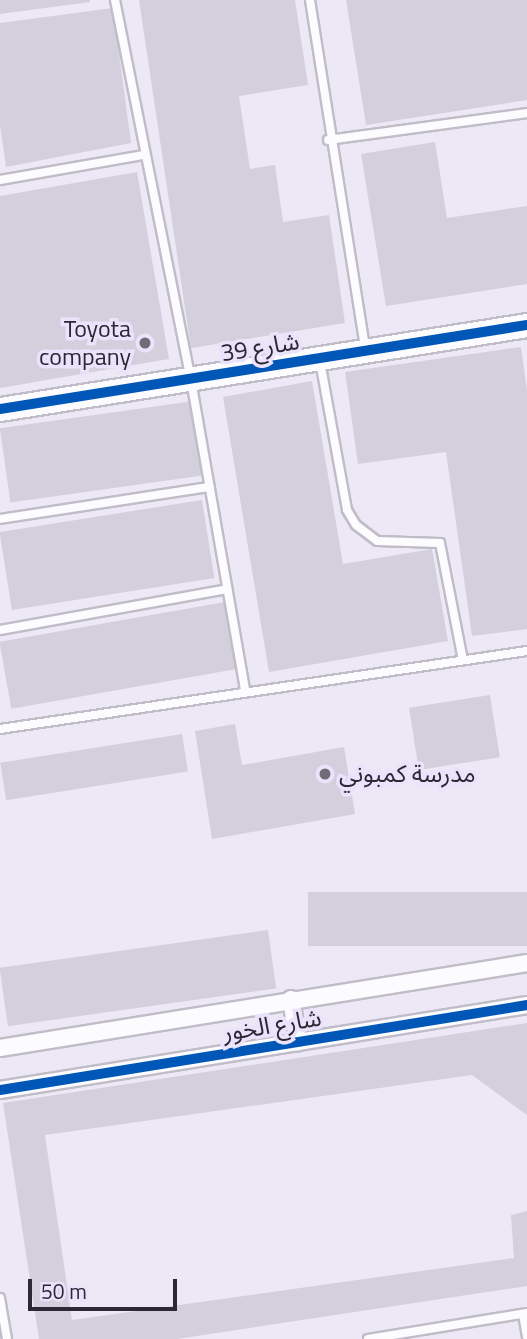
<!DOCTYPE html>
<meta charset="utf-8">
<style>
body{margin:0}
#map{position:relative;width:527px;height:1339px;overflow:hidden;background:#ede8f6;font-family:"Titillium Web","Noto Sans Arabic",sans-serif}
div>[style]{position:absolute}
.building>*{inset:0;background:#d3cfdc;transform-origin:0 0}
.roads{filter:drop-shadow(2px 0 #c0bcc8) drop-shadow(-2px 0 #c0bcc8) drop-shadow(0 2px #c0bcc8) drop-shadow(0 -2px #c0bcc8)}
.lane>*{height:8px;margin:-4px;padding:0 4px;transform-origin:4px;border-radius:4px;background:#fcfcfe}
.street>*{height:16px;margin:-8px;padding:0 8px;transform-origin:8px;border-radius:8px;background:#fcfcfe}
.secondary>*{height:23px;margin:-11.5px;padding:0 11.5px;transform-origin:11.5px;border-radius:11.5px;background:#fcfcfe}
.cycleway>*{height:10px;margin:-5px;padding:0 5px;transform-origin:5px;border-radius:5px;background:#0057b8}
.dots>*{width:19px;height:19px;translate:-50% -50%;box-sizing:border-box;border:4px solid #ebe2fc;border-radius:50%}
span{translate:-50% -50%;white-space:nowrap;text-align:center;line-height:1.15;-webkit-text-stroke:7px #ebe2fc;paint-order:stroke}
.poi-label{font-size:24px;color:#2b2733}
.right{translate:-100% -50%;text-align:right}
.left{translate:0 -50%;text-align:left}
.street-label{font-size:24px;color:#2b2733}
.scale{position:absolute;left:28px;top:1279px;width:149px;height:32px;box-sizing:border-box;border:4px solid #2b2733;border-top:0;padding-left:9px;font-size:21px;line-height:24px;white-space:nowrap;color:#2b2733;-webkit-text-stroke:5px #ebe2fc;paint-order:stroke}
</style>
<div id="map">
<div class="building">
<i style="clip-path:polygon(0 0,90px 0,90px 2px,0 14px)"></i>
<i style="clip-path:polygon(139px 0,295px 0,308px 85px,239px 96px,250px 169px,275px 165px,283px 222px,329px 215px,345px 323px,191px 348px)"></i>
<i style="clip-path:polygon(346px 0,527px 0,527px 100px,366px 125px)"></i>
<i style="clip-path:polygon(113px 8px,131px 143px,6px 167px,0 125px,0 23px)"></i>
<i style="clip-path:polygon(435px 142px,447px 218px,527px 206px,527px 284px,386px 306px,361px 154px)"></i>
<i style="clip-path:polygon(137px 172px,169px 359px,0 388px,0 196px)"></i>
<i style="clip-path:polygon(521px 347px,527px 391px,527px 629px,472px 636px,446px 452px,358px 464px,345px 372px)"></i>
<i style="clip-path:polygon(312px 381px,343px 564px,432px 549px,448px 641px,269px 672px,223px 397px)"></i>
<i style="left:194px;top:401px;width:75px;height:196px;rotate:82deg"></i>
<i style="left:202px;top:500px;width:79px;height:205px;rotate:81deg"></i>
<i style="left:225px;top:602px;width:68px;height:229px;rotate:80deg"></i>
<i style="left:490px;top:695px;width:63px;height:82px;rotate:81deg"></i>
<i style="clip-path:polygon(235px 724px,242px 765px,344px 747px,355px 814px,212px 839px,195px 731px)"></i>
<i style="left:182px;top:734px;width:38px;height:184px;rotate:81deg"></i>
<i style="left:527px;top:892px;width:54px;height:219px;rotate:90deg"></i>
<i style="left:268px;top:930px;width:59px;height:271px;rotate:82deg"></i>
<i style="clip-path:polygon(527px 1023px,527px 1115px,472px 1075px,45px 1135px,72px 1320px,514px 1258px,511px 1215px,527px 1211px,527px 1286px,177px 1339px,39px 1339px,3px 1103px)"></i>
</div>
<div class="roads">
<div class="lane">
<i style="left:115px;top:0;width:388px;rotate:78.7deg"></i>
<i style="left:191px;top:380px;width:316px;rotate:80.1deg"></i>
<i style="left:310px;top:0;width:352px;rotate:81deg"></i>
<i style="left:328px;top:140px;width:201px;rotate:-7.7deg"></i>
<i style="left:0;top:180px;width:145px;rotate:-9.9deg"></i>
<i style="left:320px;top:361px;width:151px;rotate:79.7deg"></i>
<i style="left:347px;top:510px;width:17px;rotate:59deg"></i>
<i style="left:356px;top:525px;width:26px;rotate:37deg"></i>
<i style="left:377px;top:541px;width:63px;rotate:1.8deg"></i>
<i style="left:440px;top:543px;width:119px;rotate:78.9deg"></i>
<i style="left:0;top:519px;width:212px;rotate:-8.7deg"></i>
<i style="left:0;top:630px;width:231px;rotate:-10.2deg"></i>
<i style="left:0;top:729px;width:533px;rotate:-8.42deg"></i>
<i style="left:0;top:1298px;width:42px;rotate:80.3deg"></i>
<i style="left:523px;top:1314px;width:23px;rotate:80deg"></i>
<i style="left:368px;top:1339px;width:161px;rotate:-9.3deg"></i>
</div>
<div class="street">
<i style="left:291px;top:999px;width:44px;rotate:80.8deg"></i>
<i style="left:0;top:1048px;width:534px;rotate:-9.16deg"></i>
<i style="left:0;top:1090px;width:534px;rotate:-9.16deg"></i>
</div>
<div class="secondary">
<i style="left:0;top:409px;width:534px;rotate:-9.06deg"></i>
</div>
</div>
<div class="cycleway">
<i style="left:0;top:409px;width:534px;rotate:-9.06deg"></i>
<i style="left:0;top:1090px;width:534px;rotate:-9.16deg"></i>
</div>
<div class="dots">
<i style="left:145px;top:343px;background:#6f6b77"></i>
<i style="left:325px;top:774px;background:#6f6b77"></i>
</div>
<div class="poi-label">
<span class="right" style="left:131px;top:343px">Toyota<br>company</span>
<span class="left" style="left:339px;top:774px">مدرسة كمبوني</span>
</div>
<div class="street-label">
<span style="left:260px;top:347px;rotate:-9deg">شارع 39</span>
<span style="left:272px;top:1025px;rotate:-9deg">شارع الخور</span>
</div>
<div class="scale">50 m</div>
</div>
